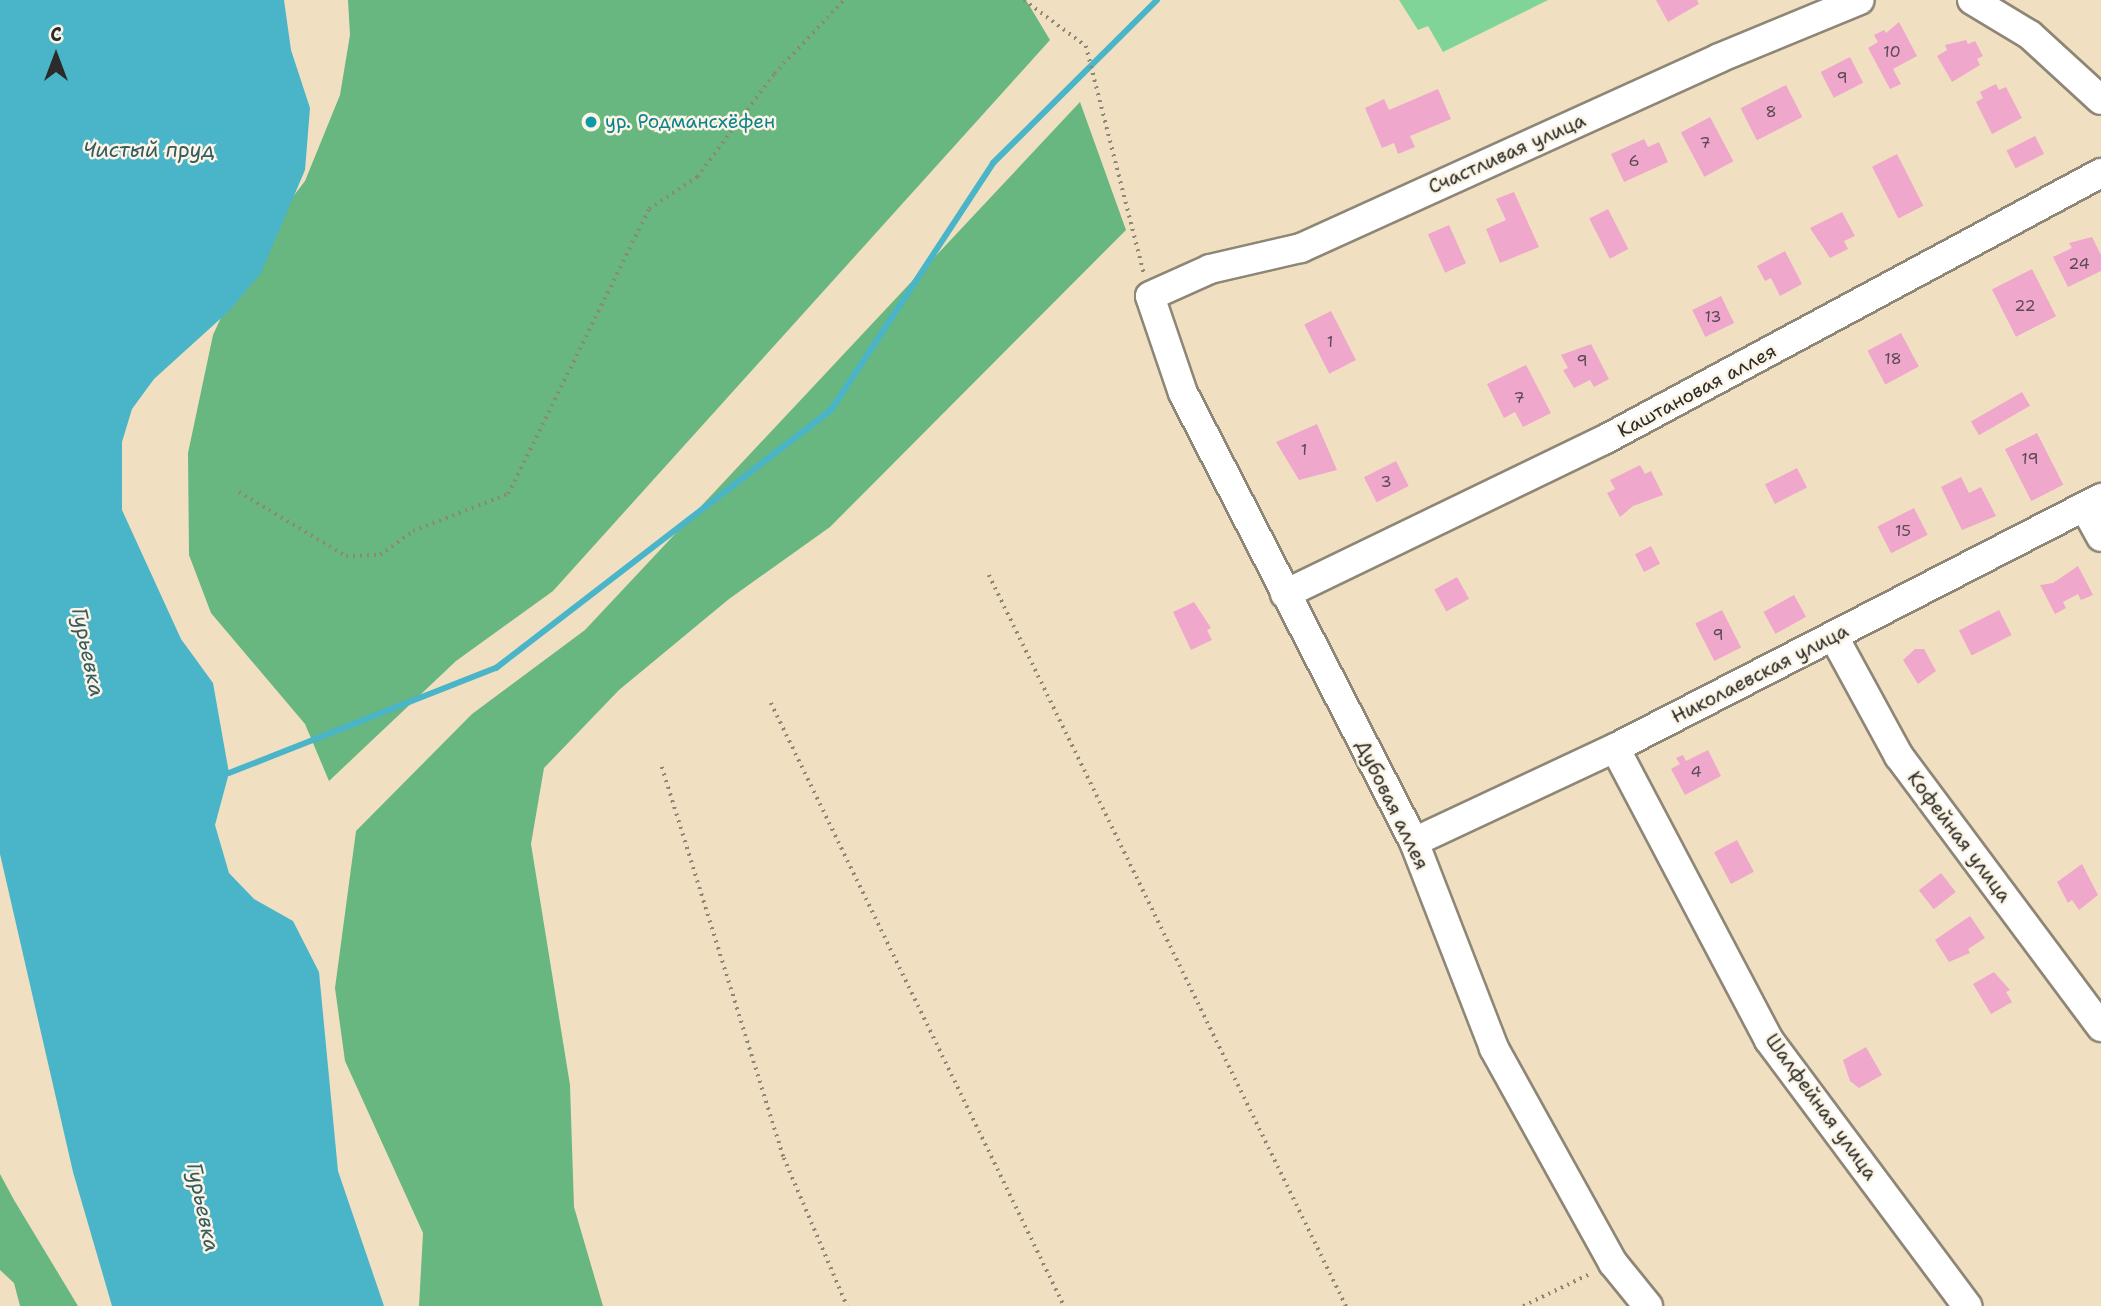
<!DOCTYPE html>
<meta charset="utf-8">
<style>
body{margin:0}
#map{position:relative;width:2101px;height:1306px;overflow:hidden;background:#f0e0c1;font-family:"Shantell Sans",sans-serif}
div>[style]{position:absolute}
.green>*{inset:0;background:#81d497}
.forest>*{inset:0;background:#68b680}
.water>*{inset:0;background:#4ab4c8}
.stream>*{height:6px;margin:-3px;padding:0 3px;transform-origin:3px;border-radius:3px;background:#4ab4c8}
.building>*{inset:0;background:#efa7cc;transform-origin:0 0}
.path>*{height:3.5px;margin-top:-1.75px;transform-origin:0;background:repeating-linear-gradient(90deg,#8e8676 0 2px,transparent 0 7px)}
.roads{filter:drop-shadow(2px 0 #8e8676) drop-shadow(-2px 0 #8e8676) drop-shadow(0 2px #8e8676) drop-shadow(0 -2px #8e8676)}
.minor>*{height:28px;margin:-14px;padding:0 14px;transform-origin:14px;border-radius:14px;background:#fff}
.dots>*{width:19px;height:19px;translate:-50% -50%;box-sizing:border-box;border:4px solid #fcf5e5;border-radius:50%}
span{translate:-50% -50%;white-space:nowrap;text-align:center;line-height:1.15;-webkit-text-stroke:5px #fcf5e5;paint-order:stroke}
.number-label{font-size:16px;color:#5c4a53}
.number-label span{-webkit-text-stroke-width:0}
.culture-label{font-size:19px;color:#0d838f}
.left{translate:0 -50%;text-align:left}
.street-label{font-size:19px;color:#2b2b2b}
.water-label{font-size:21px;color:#365b62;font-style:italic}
.north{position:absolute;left:21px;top:21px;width:70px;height:70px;-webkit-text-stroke:5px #fcf5e5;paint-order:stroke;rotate:0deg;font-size:19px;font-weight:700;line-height:28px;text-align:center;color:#2b2b2b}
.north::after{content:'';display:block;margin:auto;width:24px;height:32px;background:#2b2b2b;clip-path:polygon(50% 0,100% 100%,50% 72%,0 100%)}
</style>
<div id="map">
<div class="green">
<i style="clip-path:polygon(1399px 0,1548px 0,1443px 52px,1428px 26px,1418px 30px)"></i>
</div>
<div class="forest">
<i style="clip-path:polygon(348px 0,1026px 0,1050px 40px,553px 591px,456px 661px,329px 781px,305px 724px,211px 613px,189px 555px,188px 453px,213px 335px,252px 250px,305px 181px,340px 95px,350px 35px)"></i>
<i style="clip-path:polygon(1080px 102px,1126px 230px,830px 527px,729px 599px,619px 690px,544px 768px,531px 844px,570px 1085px,574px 1207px,603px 1306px,419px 1306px,423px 1233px,345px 1061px,335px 988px,356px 831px,472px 714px,585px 630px)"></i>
<i style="clip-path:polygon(0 1174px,14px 1200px,78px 1306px,20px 1306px,14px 1283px,0 1270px)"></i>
</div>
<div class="water">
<i style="clip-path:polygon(0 0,284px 0,291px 50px,310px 108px,305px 170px,261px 273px,229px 311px,154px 379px,132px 409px,122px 442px,122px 510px,181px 639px,213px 683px,229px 773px,215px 825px,229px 873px,254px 899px,293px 921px,319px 972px,338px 1171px,384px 1306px,112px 1306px,73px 1172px,0 854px)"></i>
</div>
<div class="stream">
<i style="left:229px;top:773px;width:287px;rotate:-21.5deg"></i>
<i style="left:496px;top:668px;width:423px;rotate:-37.6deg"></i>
<i style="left:831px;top:410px;width:295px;rotate:-56.7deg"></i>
<i style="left:993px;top:163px;width:231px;rotate:-44.8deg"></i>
</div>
<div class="building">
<i style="clip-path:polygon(1656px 0,1697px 0,1699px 4px,1668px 22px)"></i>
<i style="clip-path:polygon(1899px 22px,1917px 56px,1893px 69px,1901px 84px,1890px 89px,1868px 48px,1878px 42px,1874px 35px,1884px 30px,1886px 33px)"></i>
<i style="clip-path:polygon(1966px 40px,1968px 44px,1975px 41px,1983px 56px,1977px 59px,1980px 65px,1952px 82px,1937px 56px,1947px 50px,1945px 45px)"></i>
<i style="left:1850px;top:57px;width:29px;height:33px;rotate:63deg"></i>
<i style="clip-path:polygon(1996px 84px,1999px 90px,2006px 87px,2022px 118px,1992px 134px,1976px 102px,1983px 98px,1980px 92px)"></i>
<i style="left:1786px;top:85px;width:36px;height:51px;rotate:63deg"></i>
<i style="clip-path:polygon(1438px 89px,1451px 119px,1410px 136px,1415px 147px,1398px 154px,1394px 143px,1382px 148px,1365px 108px,1384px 99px,1389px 110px)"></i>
<i style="left:1710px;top:117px;width:50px;height:33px;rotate:62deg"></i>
<i style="left:2035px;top:136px;width:20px;height:32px;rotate:63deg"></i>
<i style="clip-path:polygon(1644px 139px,1648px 147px,1659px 142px,1668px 162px,1624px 182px,1611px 154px)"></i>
<i style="left:1897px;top:154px;width:58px;height:28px;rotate:63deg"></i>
<i style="clip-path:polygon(1514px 192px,1539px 247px,1500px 263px,1486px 229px,1506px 220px,1496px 199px)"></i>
<i style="left:1608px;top:209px;width:45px;height:21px;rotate:63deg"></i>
<i style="clip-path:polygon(1842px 212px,1855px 236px,1844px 241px,1848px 249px,1830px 258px,1810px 228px)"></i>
<i style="left:1449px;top:225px;width:42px;height:23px;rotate:66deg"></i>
<i style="clip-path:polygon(2092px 237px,2101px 255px,2101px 271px,2068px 287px,2053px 257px,2072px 248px,2069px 243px)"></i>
<i style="clip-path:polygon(1785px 251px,1802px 284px,1780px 296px,1771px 278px,1765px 281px,1757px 266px)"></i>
<i style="left:2032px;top:269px;width:53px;height:45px;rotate:63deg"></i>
<i style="left:1721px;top:296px;width:30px;height:32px;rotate:64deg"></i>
<i style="left:1331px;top:311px;width:55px;height:30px;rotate:63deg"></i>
<i style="left:1901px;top:333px;width:38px;height:38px;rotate:62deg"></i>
<i style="clip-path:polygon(1591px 344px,1609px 379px,1594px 387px,1590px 380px,1574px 388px,1563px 370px,1568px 368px,1561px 355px)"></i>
<i style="clip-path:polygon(1526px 365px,1551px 413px,1523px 427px,1515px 412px,1504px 418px,1487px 384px)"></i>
<i style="left:2022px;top:392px;width:16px;height:59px;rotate:60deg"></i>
<i style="clip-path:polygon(1317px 424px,1337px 470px,1299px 480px,1276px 442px)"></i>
<i style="left:2037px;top:433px;width:58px;height:36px;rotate:63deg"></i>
<i style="left:1396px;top:461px;width:28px;height:36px;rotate:63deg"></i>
<i style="clip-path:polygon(1640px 465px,1645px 474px,1651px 471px,1663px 495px,1633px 506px,1620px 517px,1607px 493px,1615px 489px,1610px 480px)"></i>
<i style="left:1797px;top:468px;width:22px;height:36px;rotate:63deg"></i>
<i style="clip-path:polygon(1961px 477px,1969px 493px,1981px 487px,1996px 516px,1962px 530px,1941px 487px)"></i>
<i style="left:1914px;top:508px;width:30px;height:41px;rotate:63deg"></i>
<i style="left:1651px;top:546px;width:20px;height:18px;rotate:63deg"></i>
<i style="clip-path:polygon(2078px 566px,2093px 595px,2081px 600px,2078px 594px,2063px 602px,2066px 608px,2055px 614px,2040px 585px,2053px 583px)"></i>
<i style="left:1457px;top:577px;width:25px;height:26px;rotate:61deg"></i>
<i style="left:1794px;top:595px;width:25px;height:35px;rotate:61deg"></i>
<i style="clip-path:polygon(1194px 602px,1211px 628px,1207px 630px,1212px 640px,1191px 650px,1173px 612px)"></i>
<i style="left:1722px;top:610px;width:42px;height:30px;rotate:63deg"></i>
<i style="left:1999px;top:610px;width:28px;height:45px;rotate:63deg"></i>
<i style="clip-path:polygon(1915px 649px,1924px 649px,1936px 671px,1918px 684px,1903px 660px)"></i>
<i style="clip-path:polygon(1708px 750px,1721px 776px,1685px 795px,1671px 769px,1680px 764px,1676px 758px,1683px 755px,1686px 761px)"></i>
<i style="left:1737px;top:840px;width:36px;height:26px;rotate:62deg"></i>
<i style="clip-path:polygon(2082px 864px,2098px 895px,2079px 910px,2072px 900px,2068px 903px,2057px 882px)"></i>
<i style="left:1941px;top:873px;width:24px;height:28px;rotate:52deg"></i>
<i style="clip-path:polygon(1970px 916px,1985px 938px,1968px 949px,1970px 953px,1949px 962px,1935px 940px)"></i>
<i style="clip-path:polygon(1994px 972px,2010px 990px,2006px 992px,2012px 1002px,1991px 1014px,1973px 984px)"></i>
<i style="clip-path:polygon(1866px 1047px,1882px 1075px,1859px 1088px,1850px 1081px,1843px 1060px)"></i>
</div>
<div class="path">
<i style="left:1024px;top:0;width:77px;rotate:36.6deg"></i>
<i style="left:1086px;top:46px;width:235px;rotate:75.7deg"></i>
<i style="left:239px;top:492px;width:125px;rotate:30.9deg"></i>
<i style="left:346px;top:556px;width:34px;rotate:-2deg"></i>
<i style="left:380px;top:555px;width:41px;rotate:-36deg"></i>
<i style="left:413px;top:531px;width:102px;rotate:-21.3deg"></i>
<i style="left:508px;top:494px;width:318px;rotate:-63.7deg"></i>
<i style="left:649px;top:209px;width:58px;rotate:-33.7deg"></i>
<i style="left:697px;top:177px;width:129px;rotate:-53.2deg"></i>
<i style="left:774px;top:74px;width:102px;rotate:-46.6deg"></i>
<i style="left:989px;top:575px;width:814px;rotate:63.97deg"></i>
<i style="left:771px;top:703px;width:670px;rotate:64.08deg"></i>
<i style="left:662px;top:767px;width:410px;rotate:72.7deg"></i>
<i style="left:784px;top:1158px;width:161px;rotate:66.9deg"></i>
<i style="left:1523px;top:1306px;width:76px;rotate:-25.6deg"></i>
</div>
<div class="roads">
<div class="minor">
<i style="left:1972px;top:0;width:68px;rotate:31.1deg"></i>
<i style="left:2030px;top:35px;width:96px;rotate:42.5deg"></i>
<i style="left:2085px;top:508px;width:33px;rotate:61deg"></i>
<i style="left:1285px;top:594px;width:354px;rotate:-25.8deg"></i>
<i style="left:1604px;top:440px;width:564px;rotate:-28.25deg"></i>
<i style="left:1834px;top:637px;width:136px;rotate:61.4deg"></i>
<i style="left:1899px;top:756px;width:338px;rotate:53.3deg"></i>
<i style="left:1615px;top:748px;width:330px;rotate:62.2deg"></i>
<i style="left:1769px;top:1040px;width:332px;rotate:53.3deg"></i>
<i style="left:1414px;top:842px;width:222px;rotate:-25.1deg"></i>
<i style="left:1615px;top:748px;width:547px;rotate:-27.22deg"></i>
<i style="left:1648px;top:1306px;width:55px;rotate:-129.1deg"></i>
<i style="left:1613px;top:1263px;width:246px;rotate:-119deg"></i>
<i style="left:1494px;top:1048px;width:221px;rotate:-111.2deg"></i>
<i style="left:1414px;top:842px;width:505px;rotate:-117.22deg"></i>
<i style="left:1183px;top:393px;width:102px;rotate:-108.8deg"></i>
<i style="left:1150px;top:296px;width:66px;rotate:-24.2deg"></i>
<i style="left:1210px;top:269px;width:93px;rotate:-13deg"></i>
<i style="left:1301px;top:248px;width:459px;rotate:-24.4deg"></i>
<i style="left:1719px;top:58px;width:152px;rotate:-22.4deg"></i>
</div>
</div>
<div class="dots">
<i style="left:591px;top:122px;background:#0f9aa8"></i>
</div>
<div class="number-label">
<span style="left:1892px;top:52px">10</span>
<span style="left:1842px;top:78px">9</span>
<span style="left:1771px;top:112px">8</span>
<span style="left:1705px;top:143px">7</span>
<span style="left:1634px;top:161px">6</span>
<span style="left:2079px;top:264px">24</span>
<span style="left:2025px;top:306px">22</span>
<span style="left:1713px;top:317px">13</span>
<span style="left:1330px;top:342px">1</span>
<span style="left:1893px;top:359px">18</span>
<span style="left:1582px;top:361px">9</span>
<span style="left:1519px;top:398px">7</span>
<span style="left:1304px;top:450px">1</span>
<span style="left:2030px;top:459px">19</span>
<span style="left:1386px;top:482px">3</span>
<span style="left:1903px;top:531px">15</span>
<span style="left:1718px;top:635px">9</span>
<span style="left:1696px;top:772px">4</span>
</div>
<div class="culture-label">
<span class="left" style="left:605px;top:122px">ур. Родмансхёфен</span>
</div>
<div class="street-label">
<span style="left:1507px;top:154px;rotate:-24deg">Счастливая улица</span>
<span style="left:1697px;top:391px;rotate:-28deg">Каштановая аллея</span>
<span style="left:1760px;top:674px;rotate:-27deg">Николаевская улица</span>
<span style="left:1392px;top:805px;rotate:64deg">Дубовая аллея</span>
<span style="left:1959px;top:837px;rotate:53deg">Кофейная улица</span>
<span style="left:1821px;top:1107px;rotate:54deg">Шалфейная улица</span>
</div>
<div class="water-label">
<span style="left:149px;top:150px">Чистый пруд</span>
<span style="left:88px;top:652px;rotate:78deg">Гурьевка</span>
<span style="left:203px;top:1207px;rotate:78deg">Гурьевка</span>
</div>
<div class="north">С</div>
</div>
